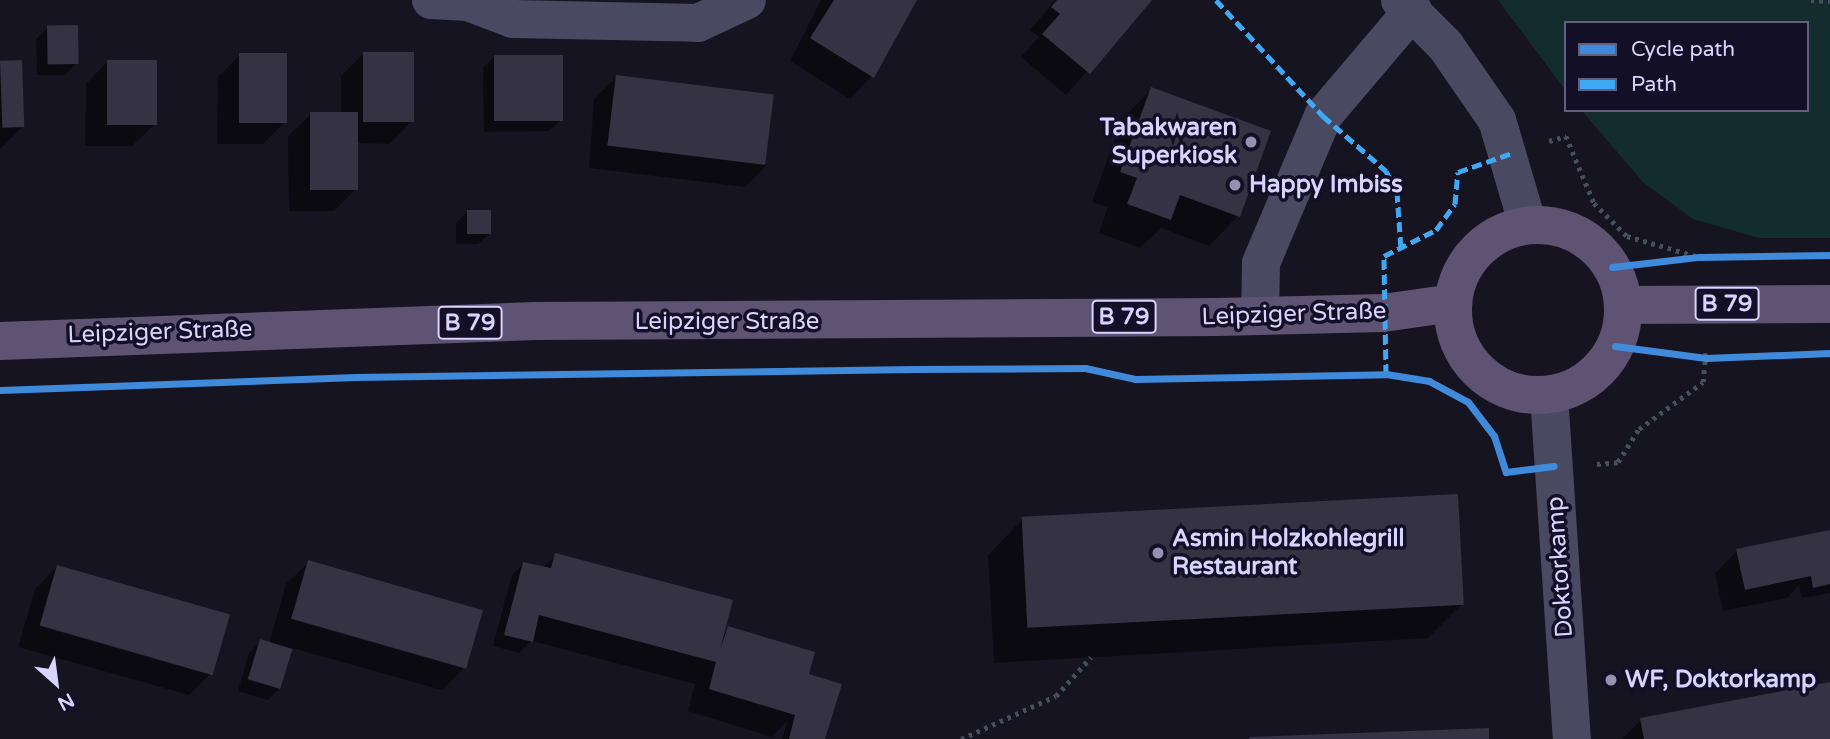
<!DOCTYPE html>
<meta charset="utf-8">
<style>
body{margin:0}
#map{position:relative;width:1830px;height:739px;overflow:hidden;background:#161421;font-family:"Varela Round",sans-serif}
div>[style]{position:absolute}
.green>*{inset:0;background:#132c2d}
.shadow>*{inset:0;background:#0007}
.building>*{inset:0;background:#343243;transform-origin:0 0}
.path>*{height:4.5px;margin-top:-2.25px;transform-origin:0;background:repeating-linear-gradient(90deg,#44505f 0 3.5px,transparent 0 8.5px)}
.minor>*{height:38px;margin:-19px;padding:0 19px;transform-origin:19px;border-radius:19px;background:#4a4962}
.major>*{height:38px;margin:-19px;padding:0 19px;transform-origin:19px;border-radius:19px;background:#5e5373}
.major>.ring{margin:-19px;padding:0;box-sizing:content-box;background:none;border:38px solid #5e5373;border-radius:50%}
.quiet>*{height:5px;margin-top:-2.5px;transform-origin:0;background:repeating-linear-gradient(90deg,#3fa9f5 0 10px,transparent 0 15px)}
.cycleway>*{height:7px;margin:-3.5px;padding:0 3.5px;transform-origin:3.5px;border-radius:3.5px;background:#408adc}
.dots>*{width:19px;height:19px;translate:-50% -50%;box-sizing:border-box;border:4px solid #130f26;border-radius:50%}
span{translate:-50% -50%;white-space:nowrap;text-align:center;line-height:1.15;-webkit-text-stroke:7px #130f26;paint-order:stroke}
.shield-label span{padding:2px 5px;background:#130f26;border:2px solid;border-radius:5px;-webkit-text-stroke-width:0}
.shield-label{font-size:23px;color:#d9d4ff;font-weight:700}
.poi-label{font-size:24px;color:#d9d4ff;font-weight:700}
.right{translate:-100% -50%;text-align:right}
.left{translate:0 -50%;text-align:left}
.street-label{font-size:24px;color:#d9d4ff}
.legend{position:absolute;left:1564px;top:21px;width:245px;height:91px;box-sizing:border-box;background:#130f26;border:2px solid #625e7d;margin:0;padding:9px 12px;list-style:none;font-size:21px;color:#d9d4ff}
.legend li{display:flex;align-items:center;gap:14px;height:35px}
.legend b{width:35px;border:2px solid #625e7d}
.north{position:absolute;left:21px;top:648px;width:70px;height:70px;-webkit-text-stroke:5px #130f26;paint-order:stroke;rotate:152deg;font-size:19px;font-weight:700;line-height:28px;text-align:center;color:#d9d4ff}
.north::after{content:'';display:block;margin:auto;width:24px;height:32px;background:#d9d4ff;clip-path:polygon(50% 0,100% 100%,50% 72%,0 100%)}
</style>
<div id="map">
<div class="green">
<i style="clip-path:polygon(1498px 0,1830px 0,1830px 238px,1759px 238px,1693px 219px,1644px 183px,1581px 110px,1807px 110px,1807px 23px,1566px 23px,1566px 91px)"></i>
</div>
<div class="shadow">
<i style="clip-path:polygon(821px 0,912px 0,872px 76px,850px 99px,790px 61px)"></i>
<i style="clip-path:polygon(1055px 0,1150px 0,1066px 95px,1021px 57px,1039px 37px,1030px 30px)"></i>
<i style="clip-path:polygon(48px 28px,77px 63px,65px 75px,37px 75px,36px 39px)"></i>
<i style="clip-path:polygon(363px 54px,412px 121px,390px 144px,356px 143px,356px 189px,334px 211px,289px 211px,288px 136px,311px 114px,341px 114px,341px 76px)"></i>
<i style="clip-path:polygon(240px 55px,285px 122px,263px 144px,217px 144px,218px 77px)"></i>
<i style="clip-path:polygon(495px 56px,561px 120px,549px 131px,484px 132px,483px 68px)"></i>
<i style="clip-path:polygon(108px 61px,155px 124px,132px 146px,85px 146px,86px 84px)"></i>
<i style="clip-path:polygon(0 63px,22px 127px,0 149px)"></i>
<i style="clip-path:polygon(616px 77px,767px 165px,745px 187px,589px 168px,594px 99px)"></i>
<i style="clip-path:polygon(1152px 89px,1238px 216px,1209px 246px,1161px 228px,1140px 248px,1099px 233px,1108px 207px,1092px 202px,1122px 119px)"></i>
<i style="clip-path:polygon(468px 211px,490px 233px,478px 244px,456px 244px,456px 223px)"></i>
<i style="clip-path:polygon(1022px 520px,1462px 604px,1428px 638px,994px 663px,988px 555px)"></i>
<i style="clip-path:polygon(1830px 532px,1830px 593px,1802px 598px,1799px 585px,1787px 598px,1723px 611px,1715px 573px,1737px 551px)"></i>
<i style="clip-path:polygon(556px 555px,722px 635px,729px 628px,804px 680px,824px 739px,782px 739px,787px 721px,772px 737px,688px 711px,695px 684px,532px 641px,519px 653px,493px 646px,512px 575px,523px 564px,542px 568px)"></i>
<i style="clip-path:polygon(309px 562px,464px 668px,442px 690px,292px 648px,279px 689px,268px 700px,238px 691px,249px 653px,261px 641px,269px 644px,286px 584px)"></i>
<i style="clip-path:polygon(57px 567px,211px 673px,189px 695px,18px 647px,35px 589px)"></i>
<i style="clip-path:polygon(1830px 684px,1830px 739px,1622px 739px,1641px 720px)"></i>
</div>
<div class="building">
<i style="clip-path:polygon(834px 0,917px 0,874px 78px,810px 38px)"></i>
<i style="clip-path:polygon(1057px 0,1152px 0,1090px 74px,1042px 34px,1060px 14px,1051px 7px)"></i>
<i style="left:78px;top:25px;width:39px;height:31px;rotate:89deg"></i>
<i style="left:363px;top:52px;width:51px;height:70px"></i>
<i style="left:239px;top:53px;width:48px;height:70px"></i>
<i style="left:494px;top:55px;width:69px;height:66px"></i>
<i style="left:22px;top:60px;width:67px;height:22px;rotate:88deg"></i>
<i style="left:107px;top:60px;width:50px;height:65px"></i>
<i style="left:616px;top:75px;width:159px;height:71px;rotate:7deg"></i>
<i style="clip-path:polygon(1151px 87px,1271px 131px,1240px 217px,1180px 195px,1171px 220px,1127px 204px,1137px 178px,1120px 172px)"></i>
<i style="left:310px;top:112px;width:48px;height:78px"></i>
<i style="left:467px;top:210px;width:24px;height:24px"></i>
<i style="left:1458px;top:494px;width:111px;height:437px;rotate:87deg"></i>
<i style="clip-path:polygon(1830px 530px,1830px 584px,1813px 588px,1811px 576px,1745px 590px,1736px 549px)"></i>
<i style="clip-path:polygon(555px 553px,733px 600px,720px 650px,728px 626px,815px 652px,809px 674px,842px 684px,825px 739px,789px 739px,795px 715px,709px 689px,716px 662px,539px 615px,533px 642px,504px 635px,523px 562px,551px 568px)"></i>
<i style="left:308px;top:560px;width:182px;height:61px;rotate:16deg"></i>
<i style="left:57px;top:565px;width:180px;height:63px;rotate:16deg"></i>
<i style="left:260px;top:639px;width:34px;height:42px;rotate:17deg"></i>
<i style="clip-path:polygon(1830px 682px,1830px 739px,1644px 739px,1640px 718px)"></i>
<i style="clip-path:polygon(1489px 728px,1489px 739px,1250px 739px,1249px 737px)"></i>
</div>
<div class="path">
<i style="left:1811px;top:0;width:19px;rotate:3deg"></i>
<i style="left:1549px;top:141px;width:18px;rotate:-16deg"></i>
<i style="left:1566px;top:136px;width:73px;rotate:67.3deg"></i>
<i style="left:1594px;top:203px;width:47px;rotate:45deg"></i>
<i style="left:1627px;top:236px;width:75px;rotate:16.3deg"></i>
<i style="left:1597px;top:464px;width:21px;rotate:-5deg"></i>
<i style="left:1618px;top:462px;width:39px;rotate:-58deg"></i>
<i style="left:1639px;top:429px;width:79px;rotate:-36.3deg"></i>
<i style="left:1703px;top:382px;width:33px;rotate:-85deg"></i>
<i style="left:961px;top:739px;width:104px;rotate:-24.4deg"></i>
<i style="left:1056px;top:696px;width:52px;rotate:-48.1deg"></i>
</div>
<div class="minor">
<i style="left:431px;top:0;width:37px;rotate:3deg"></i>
<i style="left:468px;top:2px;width:48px;rotate:20.7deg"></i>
<i style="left:513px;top:19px;width:185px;rotate:1.2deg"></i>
<i style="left:698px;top:23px;width:54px;rotate:-25.1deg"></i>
<i style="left:1400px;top:0;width:64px;rotate:45deg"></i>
<i style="left:1445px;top:45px;width:91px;rotate:55.3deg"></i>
<i style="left:1497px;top:120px;width:109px;rotate:73.6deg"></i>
<i style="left:1260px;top:316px;width:53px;rotate:-88.9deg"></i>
<i style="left:1261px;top:263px;width:160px;rotate:-67.1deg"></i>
<i style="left:1323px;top:116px;width:139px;rotate:-49.7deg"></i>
<i style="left:1549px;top:395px;width:345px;rotate:86.2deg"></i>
</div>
<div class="major">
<i class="ring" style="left:1453px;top:225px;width:132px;height:132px"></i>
<i style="left:1624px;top:305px;width:206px;rotate:-0.3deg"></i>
<i style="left:0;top:341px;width:535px;rotate:-2.14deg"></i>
<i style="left:535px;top:321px;width:682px;rotate:-0.34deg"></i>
<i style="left:1217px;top:317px;width:166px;rotate:-1.4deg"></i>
<i style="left:1383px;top:313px;width:71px;rotate:-8.1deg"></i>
</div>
<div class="quiet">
<i style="left:1216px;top:0;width:158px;rotate:47.3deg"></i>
<i style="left:1323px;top:116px;width:84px;rotate:41.1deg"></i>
<i style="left:1386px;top:171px;width:24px;rotate:62deg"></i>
<i style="left:1397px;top:192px;width:57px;rotate:86deg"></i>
<i style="left:1386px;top:374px;width:118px;rotate:-91deg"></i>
<i style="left:1384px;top:256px;width:58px;rotate:-26.6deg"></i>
<i style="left:1436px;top:230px;width:32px;rotate:-54deg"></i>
<i style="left:1455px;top:204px;width:32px;rotate:-85deg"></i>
<i style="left:1458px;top:172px;width:57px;rotate:-19.4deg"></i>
</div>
<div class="cycleway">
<i style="left:1612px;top:267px;width:88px;rotate:-6.6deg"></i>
<i style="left:1699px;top:257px;width:131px;rotate:-0.9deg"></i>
<i style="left:1615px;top:346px;width:92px;rotate:7.5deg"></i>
<i style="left:1706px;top:358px;width:124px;rotate:-2.3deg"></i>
<i style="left:0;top:390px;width:356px;rotate:-2.1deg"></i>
<i style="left:356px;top:377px;width:558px;rotate:-0.82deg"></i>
<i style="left:914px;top:369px;width:171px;rotate:-0.3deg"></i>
<i style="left:1085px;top:368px;width:51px;rotate:12.4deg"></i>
<i style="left:1135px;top:379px;width:251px;rotate:-1.1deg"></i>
<i style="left:1386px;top:374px;width:44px;rotate:9.2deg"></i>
<i style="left:1429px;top:381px;width:44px;rotate:28.3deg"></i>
<i style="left:1468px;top:402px;width:43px;rotate:52.6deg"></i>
<i style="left:1494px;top:436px;width:38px;rotate:72deg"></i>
<i style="left:1506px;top:472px;width:48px;rotate:-7.1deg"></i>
</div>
<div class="dots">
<i style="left:1251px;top:142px;background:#9591b1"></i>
<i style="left:1235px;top:185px;background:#9591b1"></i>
<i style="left:1158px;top:553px;background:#9591b1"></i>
<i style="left:1611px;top:680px;background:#9591b1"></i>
</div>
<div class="shield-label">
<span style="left:1727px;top:304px">B 79</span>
<span style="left:1124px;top:317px">B 79</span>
<span style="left:470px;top:323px">B 79</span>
</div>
<div class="poi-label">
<span class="right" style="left:1237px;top:142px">Tabakwaren<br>Superkiosk</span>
<span class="left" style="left:1249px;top:185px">Happy Imbiss</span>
<span class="left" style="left:1172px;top:553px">Asmin Holzkohlegrill<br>Restaurant</span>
<span class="left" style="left:1625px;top:680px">WF, Doktorkamp</span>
</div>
<div class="street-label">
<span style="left:1294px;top:314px;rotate:-2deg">Leipziger Straße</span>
<span style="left:727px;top:322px">Leipziger Straße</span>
<span style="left:160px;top:332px;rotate:-2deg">Leipziger Straße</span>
<span style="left:1560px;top:567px;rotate:-94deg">Doktorkamp</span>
</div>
<ul class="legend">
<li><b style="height:9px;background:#408adc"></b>Cycle path</li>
<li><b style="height:9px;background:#3fa9f5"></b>Path</li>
</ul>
<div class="north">N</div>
</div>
